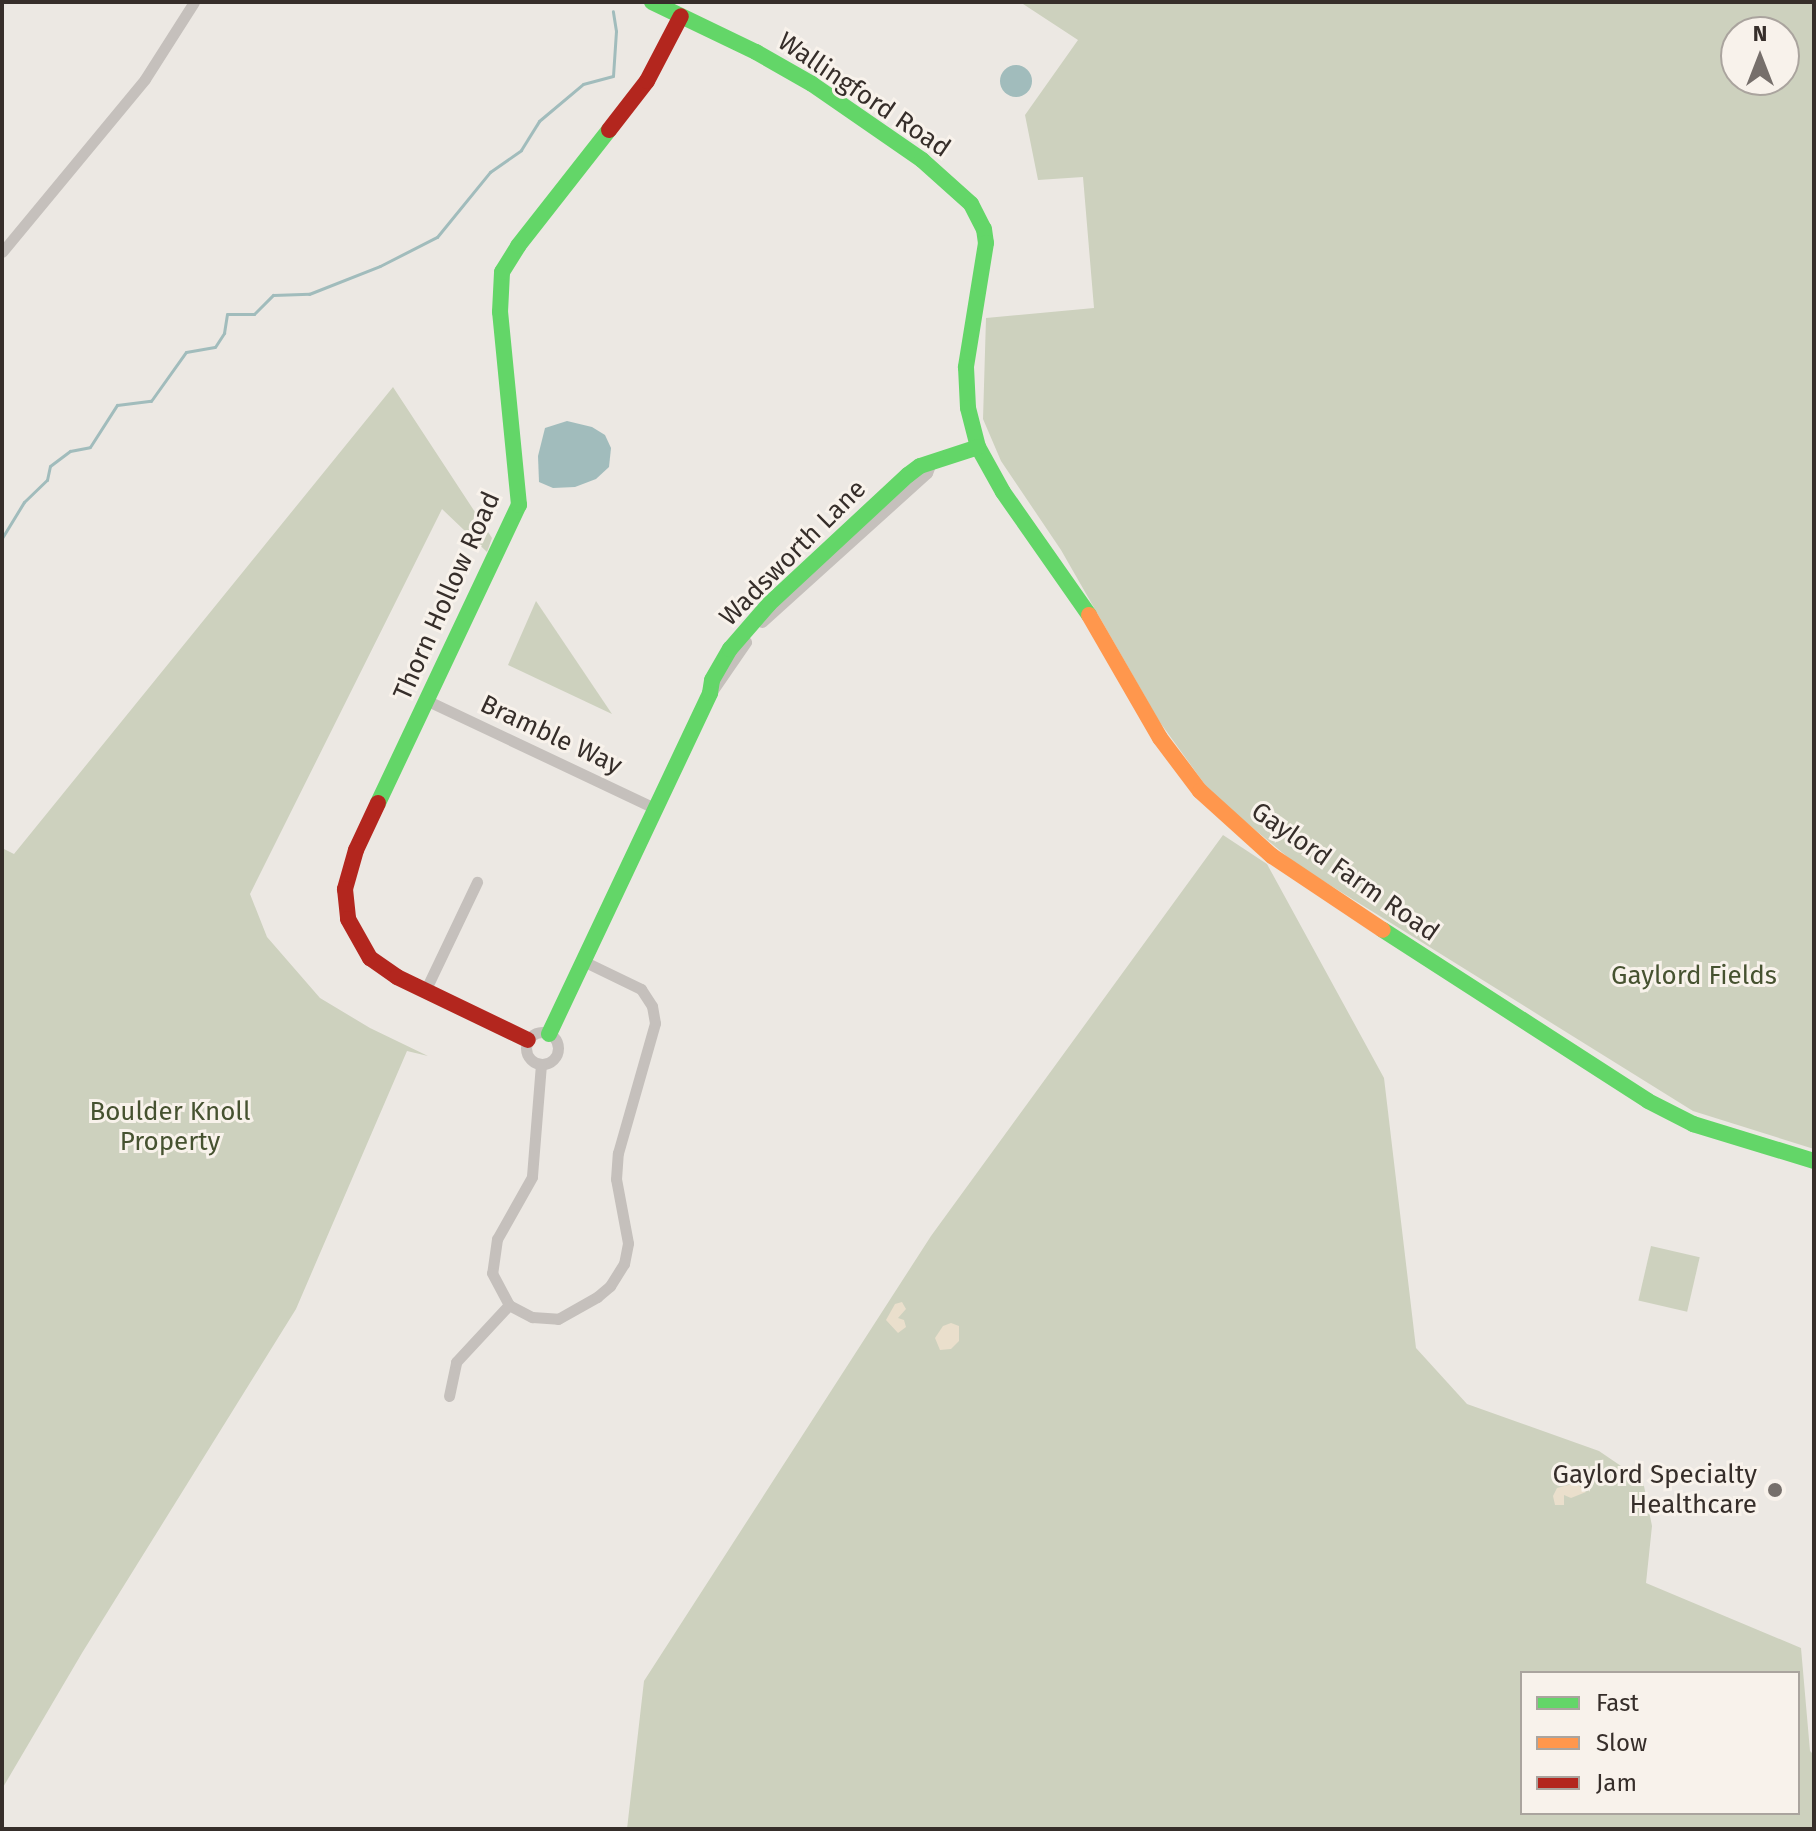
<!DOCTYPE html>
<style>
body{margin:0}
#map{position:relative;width:1816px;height:1831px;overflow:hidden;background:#ece8e3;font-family:"Fira Sans",sans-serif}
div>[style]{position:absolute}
.green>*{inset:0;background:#cdd1be;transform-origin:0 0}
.sand>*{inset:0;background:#eadfcc}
.water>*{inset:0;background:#a1bcbc}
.round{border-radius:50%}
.stream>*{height:3px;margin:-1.5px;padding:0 1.5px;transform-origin:1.5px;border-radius:1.5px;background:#a1bcbc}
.street>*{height:11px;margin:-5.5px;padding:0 5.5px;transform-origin:5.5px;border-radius:5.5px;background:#c5c0bc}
.street>.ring{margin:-5.5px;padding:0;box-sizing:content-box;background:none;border:11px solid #c5c0bc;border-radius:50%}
.fast>*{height:16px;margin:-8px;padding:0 8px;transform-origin:8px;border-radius:8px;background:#63d668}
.slow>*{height:16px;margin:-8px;padding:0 8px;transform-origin:8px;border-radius:8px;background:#ff974d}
.jam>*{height:16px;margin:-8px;padding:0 8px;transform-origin:8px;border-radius:8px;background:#b3261e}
.dots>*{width:22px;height:22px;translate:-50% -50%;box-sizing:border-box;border:4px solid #f8f2eb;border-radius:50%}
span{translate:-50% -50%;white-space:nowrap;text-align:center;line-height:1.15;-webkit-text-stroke:6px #f8f2eb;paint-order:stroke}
.street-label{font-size:26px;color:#362e2a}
.park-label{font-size:26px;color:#465230}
.poi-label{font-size:26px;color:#362e2a}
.right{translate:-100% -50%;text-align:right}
.frame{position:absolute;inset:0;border:4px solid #362e2a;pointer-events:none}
.legend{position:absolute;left:1520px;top:1671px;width:280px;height:144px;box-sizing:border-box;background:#f8f2eb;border:2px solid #aaa49e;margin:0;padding:10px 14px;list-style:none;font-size:24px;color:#362e2a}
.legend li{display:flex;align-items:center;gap:16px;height:40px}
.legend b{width:40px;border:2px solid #aaa49e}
.north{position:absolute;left:1720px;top:16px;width:80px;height:80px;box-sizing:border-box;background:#f8f2eb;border:2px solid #aaa49e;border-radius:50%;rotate:0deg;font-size:22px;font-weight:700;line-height:32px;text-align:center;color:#362e2a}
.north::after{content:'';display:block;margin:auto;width:28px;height:36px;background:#766f6b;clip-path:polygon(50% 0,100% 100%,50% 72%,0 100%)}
</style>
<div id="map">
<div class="green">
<i style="clip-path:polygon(evenodd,1020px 2px,1814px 2px,1814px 1149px,1693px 1111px,1296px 864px,1211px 793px,1159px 721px,1061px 550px,1001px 461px,983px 419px,986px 318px,1094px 308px,1083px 177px,1038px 180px,1025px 115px,1078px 40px,1020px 2px,1736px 32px,1784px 32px,1784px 80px,1736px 80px,1736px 32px)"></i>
<i style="clip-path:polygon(393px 387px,492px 538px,487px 552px,442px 509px,250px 894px,267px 937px,320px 998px,370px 1028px,428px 1056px,407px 1051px,296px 1309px,82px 1653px,2px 1789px,2px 848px,14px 854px)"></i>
<i style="clip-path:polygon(536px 601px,612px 714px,508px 665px)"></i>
<i style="clip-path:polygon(evenodd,1223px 835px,1267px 864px,1384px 1078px,1416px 1348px,1467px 1404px,1599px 1451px,1643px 1481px,1652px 1526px,1646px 1583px,1801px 1648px,1810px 1751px,1814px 1755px,1814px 1829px,627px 1829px,644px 1681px,931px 1236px,1223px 835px,1522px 1673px,1798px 1673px,1798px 1813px,1522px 1813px,1522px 1673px)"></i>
<i style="left:1651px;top:1246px;width:50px;height:56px;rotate:13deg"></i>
</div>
<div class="sand">
<i style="clip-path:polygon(902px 1302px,906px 1309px,898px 1318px,904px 1320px,906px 1327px,898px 1333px,886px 1320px,895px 1304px)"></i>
<i style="clip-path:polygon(951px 1323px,959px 1326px,959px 1341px,951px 1349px,940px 1350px,935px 1338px,943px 1326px)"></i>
<i style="clip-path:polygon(1576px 1483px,1586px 1492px,1571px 1498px,1564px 1495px,1564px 1505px,1555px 1505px,1553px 1496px,1557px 1488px)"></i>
</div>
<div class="water">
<i class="round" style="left:1000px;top:65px;width:32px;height:32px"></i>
<i style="clip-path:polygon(567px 421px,592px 427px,605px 435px,611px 448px,609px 467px,596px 479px,575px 487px,553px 488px,539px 482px,538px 456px,545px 428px)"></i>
</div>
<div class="stream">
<i style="left:2px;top:538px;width:42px;rotate:-58.6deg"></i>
<i style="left:24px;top:502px;width:32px;rotate:-44deg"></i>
<i style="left:47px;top:480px;width:14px;rotate:-78deg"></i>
<i style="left:50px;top:466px;width:25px;rotate:-37deg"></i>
<i style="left:70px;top:451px;width:20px;rotate:-11deg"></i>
<i style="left:90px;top:447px;width:50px;rotate:-57.3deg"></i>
<i style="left:117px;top:405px;width:34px;rotate:-7deg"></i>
<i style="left:151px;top:401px;width:60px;rotate:-54.5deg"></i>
<i style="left:186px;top:352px;width:29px;rotate:-10deg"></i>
<i style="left:215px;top:347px;width:17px;rotate:-57deg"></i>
<i style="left:224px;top:333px;width:19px;rotate:-81deg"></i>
<i style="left:227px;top:314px;width:27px"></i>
<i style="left:254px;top:314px;width:27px;rotate:-45deg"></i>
<i style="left:273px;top:295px;width:36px;rotate:-2deg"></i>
<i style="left:309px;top:294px;width:76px;rotate:-21.5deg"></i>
<i style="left:380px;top:266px;width:64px;rotate:-27deg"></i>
<i style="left:437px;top:237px;width:84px;rotate:-50.8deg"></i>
<i style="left:490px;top:172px;width:38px;rotate:-35deg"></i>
<i style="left:521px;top:150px;width:34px;rotate:-58deg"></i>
<i style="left:539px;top:121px;width:57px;rotate:-40.1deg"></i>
<i style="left:583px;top:84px;width:31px;rotate:-15deg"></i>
<i style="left:613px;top:76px;width:45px;rotate:-86.2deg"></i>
<i style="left:616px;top:31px;width:20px;rotate:-99deg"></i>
</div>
<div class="street">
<i style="left:2px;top:252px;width:224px;rotate:-50.4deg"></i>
<i style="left:145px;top:79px;width:91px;rotate:-57.5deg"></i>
<i style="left:762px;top:622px;width:222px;rotate:-42.1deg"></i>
<i style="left:927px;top:473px;width:9px;rotate:-69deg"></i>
<i style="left:711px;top:693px;width:62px;rotate:-55.5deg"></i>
<i style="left:428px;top:701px;width:252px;rotate:25.3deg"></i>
<i style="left:425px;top:991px;width:121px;rotate:-64.5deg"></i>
<i class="ring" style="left:526px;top:1032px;width:21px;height:21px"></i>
<i style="left:541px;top:1064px;width:113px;rotate:94.6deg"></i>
<i style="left:532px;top:1177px;width:71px;rotate:119.4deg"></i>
<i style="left:497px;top:1239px;width:34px;rotate:98deg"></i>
<i style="left:492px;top:1273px;width:36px;rotate:62deg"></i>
<i style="left:509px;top:1305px;width:26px;rotate:28deg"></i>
<i style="left:532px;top:1317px;width:26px;rotate:4deg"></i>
<i style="left:558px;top:1319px;width:45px;rotate:-29.4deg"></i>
<i style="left:597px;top:1297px;width:17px;rotate:-40deg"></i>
<i style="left:610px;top:1286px;width:26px;rotate:-58deg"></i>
<i style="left:624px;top:1264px;width:21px;rotate:-79deg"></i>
<i style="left:628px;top:1243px;width:65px;rotate:-100.6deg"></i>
<i style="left:616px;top:1179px;width:26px;rotate:-86deg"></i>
<i style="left:618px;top:1153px;width:135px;rotate:-74.1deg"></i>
<i style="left:655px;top:1023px;width:17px;rotate:-100deg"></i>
<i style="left:652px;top:1006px;width:20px;rotate:-123deg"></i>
<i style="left:641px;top:989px;width:64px;rotate:-154.2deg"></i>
<i style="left:449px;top:1396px;width:35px;rotate:-78deg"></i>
<i style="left:456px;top:1362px;width:78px;rotate:-47.1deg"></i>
</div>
<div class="fast">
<i style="left:652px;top:2px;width:115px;rotate:25.7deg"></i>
<i style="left:756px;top:52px;width:64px;rotate:29.7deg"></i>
<i style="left:812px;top:84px;width:134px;rotate:34.6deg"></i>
<i style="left:922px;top:160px;width:66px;rotate:41.9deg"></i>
<i style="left:971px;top:204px;width:28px;rotate:63deg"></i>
<i style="left:984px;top:229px;width:14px;rotate:82deg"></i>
<i style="left:986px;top:243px;width:126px;rotate:99.2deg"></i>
<i style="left:966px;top:367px;width:41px;rotate:87.2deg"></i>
<i style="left:968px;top:408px;width:40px;rotate:75.6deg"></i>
<i style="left:978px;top:447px;width:51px;rotate:60.9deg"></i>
<i style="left:1003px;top:492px;width:150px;rotate:55deg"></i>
<i style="left:378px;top:803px;width:330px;rotate:-64.7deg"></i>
<i style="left:519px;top:505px;width:194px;rotate:-95.6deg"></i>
<i style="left:500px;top:312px;width:40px;rotate:-87.1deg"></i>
<i style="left:502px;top:272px;width:31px;rotate:-58deg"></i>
<i style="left:518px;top:246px;width:147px;rotate:-51.9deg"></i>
<i style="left:1383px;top:930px;width:315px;rotate:32.8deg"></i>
<i style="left:1648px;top:1101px;width:51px;rotate:27.1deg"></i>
<i style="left:1693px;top:1124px;width:127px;rotate:17deg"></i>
<i style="left:549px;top:1034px;width:377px;rotate:-64.7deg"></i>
<i style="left:710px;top:693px;width:13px;rotate:-81deg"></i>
<i style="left:712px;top:680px;width:36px;rotate:-60deg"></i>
<i style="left:730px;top:649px;width:60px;rotate:-49.1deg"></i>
<i style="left:769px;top:604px;width:190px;rotate:-42.9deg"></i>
<i style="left:908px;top:475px;width:15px;rotate:-37deg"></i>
<i style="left:920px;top:466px;width:61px;rotate:-18.1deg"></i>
</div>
<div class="slow">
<i style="left:1089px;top:615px;width:142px;rotate:60deg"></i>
<i style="left:1160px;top:738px;width:66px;rotate:53deg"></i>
<i style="left:1200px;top:791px;width:97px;rotate:42.1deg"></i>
<i style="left:1272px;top:856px;width:133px;rotate:33.7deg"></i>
</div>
<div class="jam">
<i style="left:609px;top:130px;width:62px;rotate:-52.2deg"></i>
<i style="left:647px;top:81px;width:73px;rotate:-62.4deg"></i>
<i style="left:378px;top:803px;width:52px;rotate:115.1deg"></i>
<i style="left:356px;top:850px;width:41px;rotate:105.8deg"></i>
<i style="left:345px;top:889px;width:30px;rotate:84deg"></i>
<i style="left:348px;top:919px;width:45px;rotate:60.6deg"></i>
<i style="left:370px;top:958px;width:33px;rotate:35deg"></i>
<i style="left:397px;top:977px;width:145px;rotate:25.7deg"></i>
</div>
<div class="dots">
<i style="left:1775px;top:1490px;background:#766f6b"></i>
</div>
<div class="street-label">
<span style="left:864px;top:95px;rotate:34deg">Wallingford Road</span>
<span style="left:793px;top:553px;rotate:-45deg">Wadsworth Lane</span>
<span style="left:447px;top:596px;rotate:-66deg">Thorn Hollow Road</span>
<span style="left:551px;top:735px;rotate:25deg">Bramble Way</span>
<span style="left:1345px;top:872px;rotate:35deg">Gaylord Farm Road</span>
</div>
<div class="park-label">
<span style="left:1694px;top:976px">Gaylord Fields</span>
<span style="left:170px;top:1127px">Boulder Knoll<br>Property</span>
</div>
<div class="poi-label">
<span class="right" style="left:1757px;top:1490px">Gaylord Specialty<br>Healthcare</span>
</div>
<div class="frame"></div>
<ul class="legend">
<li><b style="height:10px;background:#63d668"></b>Fast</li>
<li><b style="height:10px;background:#ff974d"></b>Slow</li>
<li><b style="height:10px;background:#b3261e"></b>Jam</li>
</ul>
<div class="north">N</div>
</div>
